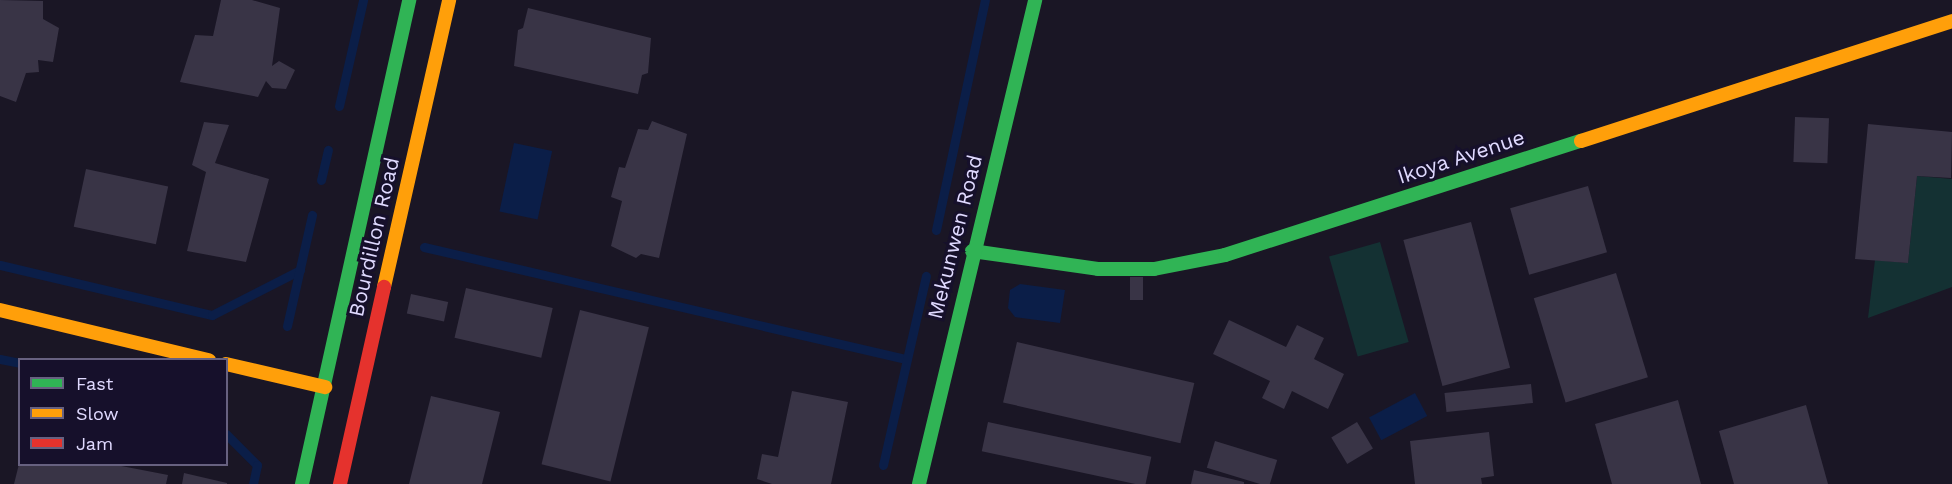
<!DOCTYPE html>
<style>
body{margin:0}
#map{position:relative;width:1952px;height:484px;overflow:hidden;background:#1a1625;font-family:"Work Sans",sans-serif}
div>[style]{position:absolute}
.green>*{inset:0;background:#143133;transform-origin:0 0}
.water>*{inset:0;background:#0b1e48;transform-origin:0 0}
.stream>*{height:9px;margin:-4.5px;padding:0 4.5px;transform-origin:4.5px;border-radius:4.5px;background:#0b1e48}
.building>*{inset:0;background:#393446;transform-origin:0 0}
.fast>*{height:14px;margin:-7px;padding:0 7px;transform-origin:7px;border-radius:7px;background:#30b455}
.slow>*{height:14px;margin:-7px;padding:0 7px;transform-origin:7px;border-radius:7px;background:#ff9f0a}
.jam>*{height:14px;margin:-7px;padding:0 7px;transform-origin:7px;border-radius:7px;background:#e5322d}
span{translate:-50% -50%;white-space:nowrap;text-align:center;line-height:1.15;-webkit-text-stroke:6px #16102b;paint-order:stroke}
.street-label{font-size:21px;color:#e0daff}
.legend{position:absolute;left:18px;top:358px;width:210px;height:108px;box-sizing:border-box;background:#16102b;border:2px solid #676180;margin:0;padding:8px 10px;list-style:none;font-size:18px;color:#e0daff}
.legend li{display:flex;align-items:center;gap:12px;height:30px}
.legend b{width:30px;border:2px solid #676180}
</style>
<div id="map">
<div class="green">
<i style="clip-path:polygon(1917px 176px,1952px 179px,1952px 287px,1868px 318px,1875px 260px,1908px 263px)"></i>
<i style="left:1380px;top:242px;width:104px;height:53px;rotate:74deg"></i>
</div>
<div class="water">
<i style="left:514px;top:143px;width:39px;height:70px;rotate:12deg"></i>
<i style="clip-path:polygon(1020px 284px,1065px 290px,1060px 323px,1015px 317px,1008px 308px,1010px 290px)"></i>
<i style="left:1415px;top:393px;width:26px;height:52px;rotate:62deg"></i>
</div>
<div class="stream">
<i style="left:339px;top:106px;width:109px;rotate:-77.2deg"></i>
<i style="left:321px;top:180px;width:31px;rotate:-77deg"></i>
<i style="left:936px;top:230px;width:235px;rotate:-78deg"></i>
<i style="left:424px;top:247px;width:495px;rotate:13.1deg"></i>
<i style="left:0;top:265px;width:218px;rotate:13.3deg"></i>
<i style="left:212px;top:315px;width:99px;rotate:-27.1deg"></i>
<i style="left:287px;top:326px;width:114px;rotate:-77.3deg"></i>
<i style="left:0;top:359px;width:20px;rotate:11deg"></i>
<i style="left:226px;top:434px;width:44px;rotate:45deg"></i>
<i style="left:257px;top:465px;width:19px;rotate:102deg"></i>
<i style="left:883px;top:465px;width:194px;rotate:-77.2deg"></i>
</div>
<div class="building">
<i style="clip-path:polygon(0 0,43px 1px,43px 19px,59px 28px,53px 62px,38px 60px,39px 72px,26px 73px,16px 102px,0 96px)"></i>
<i style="clip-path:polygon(221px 0,252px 0,280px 8px,272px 66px,279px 61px,295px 70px,286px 89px,272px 88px,266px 81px,258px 97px,180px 82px,195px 35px,213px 36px)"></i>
<i style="clip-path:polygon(528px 8px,651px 38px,648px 73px,642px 75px,638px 94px,514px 66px,518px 30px,523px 28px)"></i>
<i style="left:1795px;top:117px;width:34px;height:45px;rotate:2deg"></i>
<i style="clip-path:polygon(652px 121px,687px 134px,659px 258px,641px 254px,636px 258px,611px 246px,622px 201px,611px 197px,619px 167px,625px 168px,638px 129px,648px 130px)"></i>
<i style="clip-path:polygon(204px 122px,229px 125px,215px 163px,269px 179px,246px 262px,187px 251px,206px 172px,192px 165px)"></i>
<i style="clip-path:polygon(1868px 124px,1952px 132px,1951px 178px,1917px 176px,1908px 263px,1855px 259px)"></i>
<i style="left:86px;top:169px;width:84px;height:59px;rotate:12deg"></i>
<i style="left:1588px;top:186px;width:69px;height:81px;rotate:74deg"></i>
<i style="left:1471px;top:222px;width:151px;height:70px;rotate:75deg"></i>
<i style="left:1616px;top:273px;width:109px;height:86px;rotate:73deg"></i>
<i style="left:1130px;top:277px;width:13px;height:23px"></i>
<i style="left:466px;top:288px;width:89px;height:51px;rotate:13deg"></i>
<i style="left:411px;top:294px;width:38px;height:20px;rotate:12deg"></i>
<i style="left:580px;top:310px;width:71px;height:159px;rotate:14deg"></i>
<i style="clip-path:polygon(1229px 320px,1286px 347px,1297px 325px,1324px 338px,1314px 359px,1344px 374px,1328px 409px,1292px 391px,1284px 409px,1262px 398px,1270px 381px,1213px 354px)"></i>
<i style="left:1017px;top:342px;width:182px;height:62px;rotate:13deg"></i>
<i style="left:1531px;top:384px;width:19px;height:87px;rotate:84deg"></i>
<i style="clip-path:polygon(792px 391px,848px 402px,831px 484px,772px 484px,757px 479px,762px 454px,778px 457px)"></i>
<i style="clip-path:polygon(431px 396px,500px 412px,482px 484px,409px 484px)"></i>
<i style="clip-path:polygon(1678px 400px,1701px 484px,1612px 484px,1595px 424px)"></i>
<i style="clip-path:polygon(1806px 405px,1828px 484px,1734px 484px,1719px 431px)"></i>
<i style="left:988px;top:422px;width:167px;height:30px;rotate:12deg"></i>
<i style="left:1357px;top:422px;width:31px;height:30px;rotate:59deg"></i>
<i style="clip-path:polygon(1489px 432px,1494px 476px,1481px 478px,1482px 484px,1415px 484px,1410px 441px)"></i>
<i style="left:1215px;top:441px;width:65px;height:28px;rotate:17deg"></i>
<i style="clip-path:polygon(20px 460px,20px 464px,111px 464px,168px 475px,166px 484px,14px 484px)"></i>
<i style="clip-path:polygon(1194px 470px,1244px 482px,1244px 484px,1191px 484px)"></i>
<i style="clip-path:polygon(184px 473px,227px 483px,227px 484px,182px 484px)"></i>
</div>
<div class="fast">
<i style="left:972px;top:251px;width:127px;rotate:8.1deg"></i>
<i style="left:1098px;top:269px;width:56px"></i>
<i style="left:1154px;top:269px;width:72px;rotate:-11.2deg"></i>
<i style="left:1225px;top:255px;width:374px;rotate:-17.8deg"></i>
<i style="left:302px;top:484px;width:496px;rotate:-77.5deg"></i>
<i style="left:919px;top:484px;width:498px;rotate:-76.5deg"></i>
</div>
<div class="slow">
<i style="left:1581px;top:141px;width:390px;rotate:-17.9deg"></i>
<i style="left:384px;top:287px;width:294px;rotate:-77.2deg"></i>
<i style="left:0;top:310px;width:215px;rotate:13.5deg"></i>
<i style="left:226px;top:364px;width:102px;rotate:13.1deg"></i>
</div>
<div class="jam">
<i style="left:340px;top:484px;width:202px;rotate:-77.4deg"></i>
</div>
<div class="street-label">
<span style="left:1461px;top:157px;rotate:-18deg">Ikoya Avenue</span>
<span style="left:374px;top:237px;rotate:-77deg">Bourdillon Road</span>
<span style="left:955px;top:237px;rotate:-76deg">Mekunwen Road</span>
</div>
<ul class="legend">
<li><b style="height:8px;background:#30b455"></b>Fast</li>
<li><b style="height:8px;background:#ff9f0a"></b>Slow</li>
<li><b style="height:8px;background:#e5322d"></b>Jam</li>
</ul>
</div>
